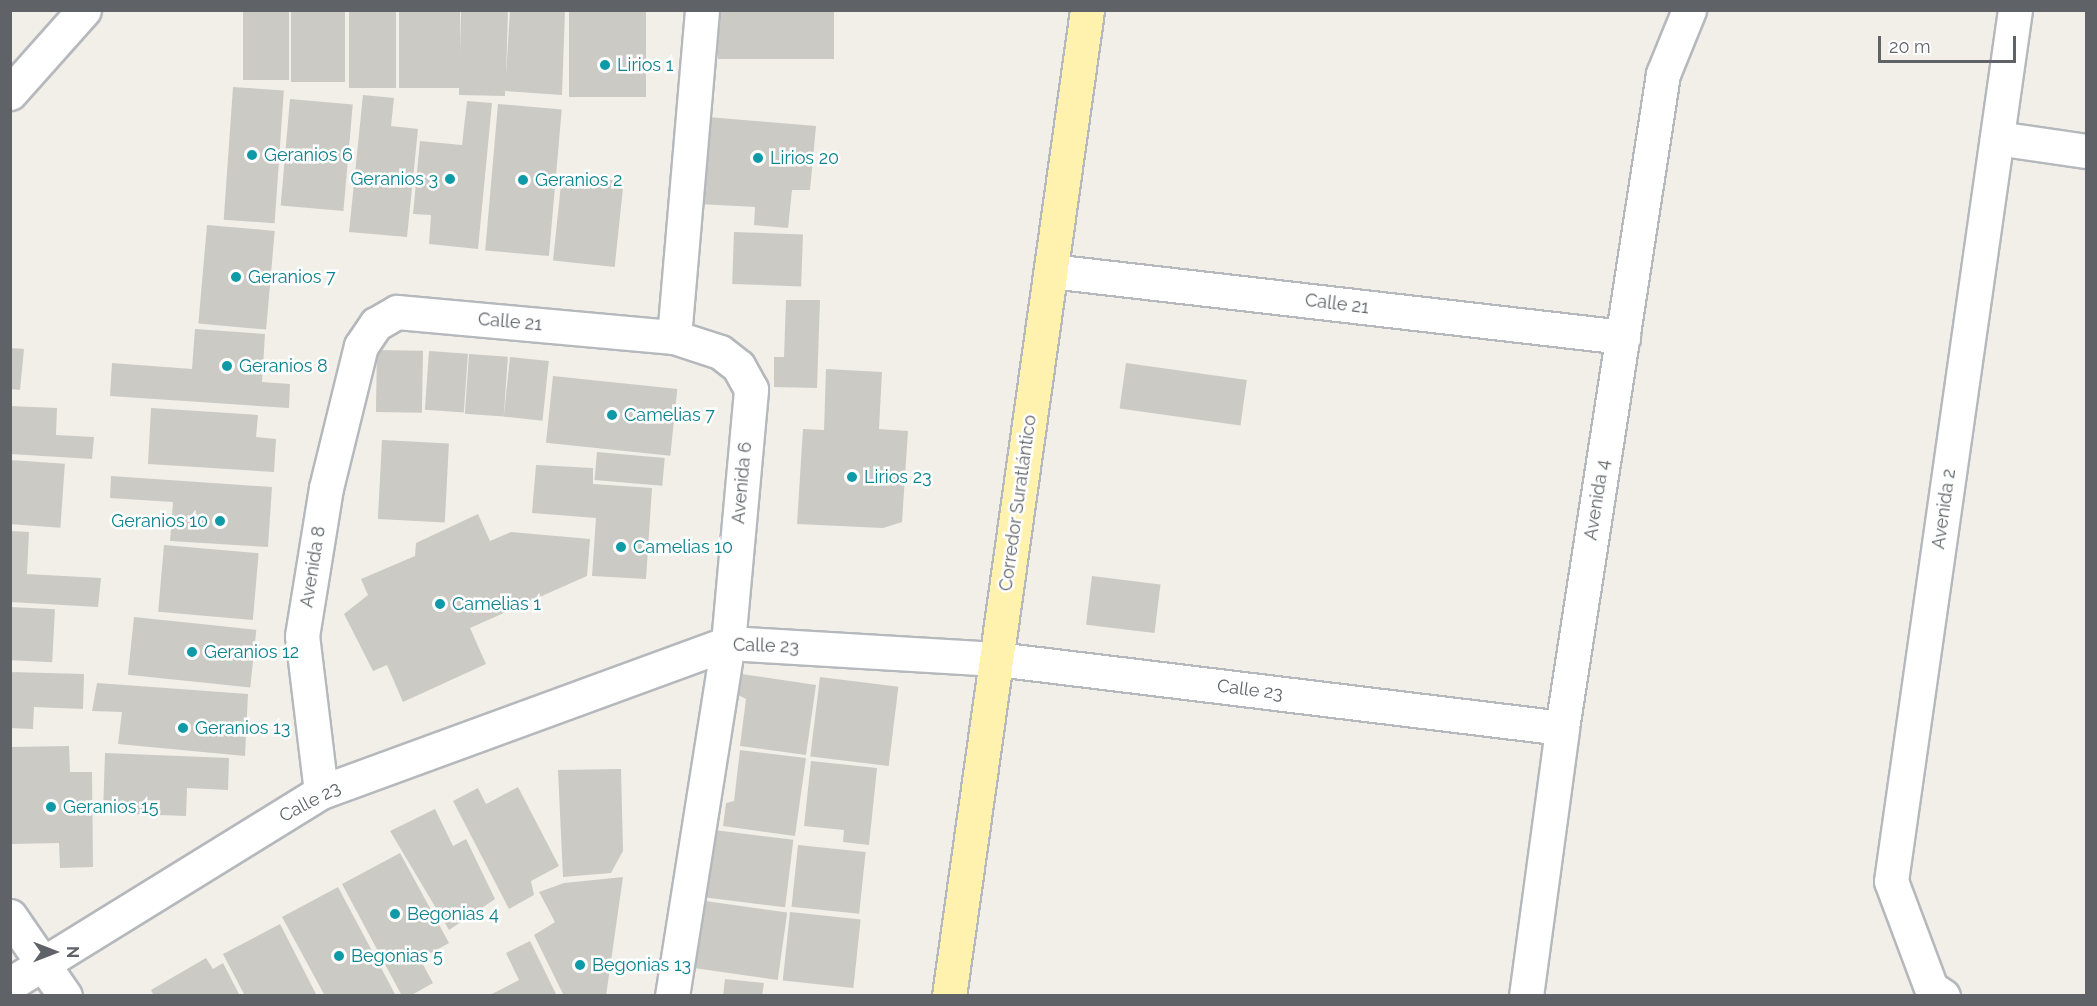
<!DOCTYPE html>
<meta charset="utf-8">
<style>
body{margin:0}
#map{position:relative;width:2097px;height:1006px;overflow:hidden;background:#f1efe8;font-family:Raleway,sans-serif}
div>[style]{position:absolute}
.building>*{inset:0;background:#cccac5;transform-origin:0 0}
.roads{filter:drop-shadow(2px 0 #b5b8bc) drop-shadow(-2px 0 #b5b8bc) drop-shadow(0 2px #b5b8bc) drop-shadow(0 -2px #b5b8bc)}
.minor>*{height:33px;margin:-16.5px;padding:0 16.5px;transform-origin:16.5px;border-radius:16.5px;background:#fff}
.major>*{height:33px;margin:-16.5px;padding:0 16.5px;transform-origin:16.5px;border-radius:16.5px;background:#fff2af}
.dots>*{width:16px;height:16px;translate:-50% -50%;box-sizing:border-box;border:3px solid #fff;border-radius:50%}
span{translate:-50% -50%;white-space:nowrap;text-align:center;line-height:1.15;-webkit-text-stroke:5px #fff;paint-order:stroke}
.culture-label{font-size:18px;color:#0d838f}
.left{translate:0 -50%;text-align:left}
.right{translate:-100% -50%;text-align:right}
.street-label{font-size:18px;color:#5f6368}
.frame{position:absolute;inset:0;border:12px solid #5f6368;pointer-events:none}
.north{position:absolute;left:24px;top:922px;width:60px;height:60px;-webkit-text-stroke:4px #fff;paint-order:stroke;rotate:90deg;font-size:16px;font-weight:700;line-height:24px;text-align:center;color:#5f6368}
.north::after{content:'';display:block;margin:auto;width:21px;height:27px;background:#5f6368;clip-path:polygon(50% 0,100% 100%,50% 72%,0 100%)}
.scale{position:absolute;left:1878px;top:36px;width:138px;height:27px;box-sizing:border-box;border:3px solid #5f6368;border-top:0;padding-left:8px;font-size:18px;line-height:21px;white-space:nowrap;color:#5f6368;-webkit-text-stroke:4px #fff;paint-order:stroke}
</style>
<div id="map">
<div class="building">
<i style="left:243px;top:10px;width:46px;height:70px"></i>
<i style="left:291px;top:10px;width:54px;height:72px"></i>
<i style="left:349px;top:10px;width:47px;height:78px"></i>
<i style="left:399px;top:10px;width:61px;height:78px"></i>
<i style="clip-path:polygon(461px 10px,508px 10px,506px 76px,510px 10px,565px 10px,562px 95px,505px 91px,505px 96px,459px 95px)"></i>
<i style="left:569px;top:10px;width:77px;height:87px"></i>
<i style="left:718px;top:10px;width:116px;height:49px"></i>
<i style="left:233px;top:87px;width:51px;height:133px;rotate:4deg"></i>
<i style="clip-path:polygon(363px 95px,394px 98px,391px 126px,418px 129px,407px 237px,349px 232px)"></i>
<i style="left:290px;top:99px;width:63px;height:107px;rotate:5deg"></i>
<i style="clip-path:polygon(467px 101px,492px 103px,478px 249px,429px 244px,431px 215px,413px 214px,420px 141px,462px 145px)"></i>
<i style="left:498px;top:104px;width:64px;height:147px;rotate:5deg"></i>
<i style="clip-path:polygon(708px 117px,816px 126px,810px 190px,792px 190px,788px 228px,754px 225px,755px 207px,699px 204px)"></i>
<i style="left:562px;top:175px;width:62px;height:86px;rotate:6deg"></i>
<i style="left:207px;top:225px;width:68px;height:99px;rotate:5deg"></i>
<i style="left:734px;top:232px;width:69px;height:52px;rotate:2deg"></i>
<i style="clip-path:polygon(786px 300px,820px 300px,817px 388px,774px 387px,774px 357px,784px 357px)"></i>
<i style="clip-path:polygon(195px 329px,265px 334px,262px 382px,290px 384px,289px 408px,110px 396px,112px 363px,192px 369px)"></i>
<i style="clip-path:polygon(10px 348px,24px 349px,20px 390px,10px 389px)"></i>
<i style="left:377px;top:350px;width:46px;height:62px;rotate:1deg"></i>
<i style="left:429px;top:351px;width:39px;height:59px;rotate:4deg"></i>
<i style="left:469px;top:354px;width:39px;height:60px;rotate:4deg"></i>
<i style="left:510px;top:357px;width:39px;height:60px;rotate:6deg"></i>
<i style="left:1126px;top:363px;width:122px;height:46px;rotate:8deg"></i>
<i style="clip-path:polygon(826px 369px,882px 372px,879px 429px,908px 431px,902px 522px,883px 528px,797px 524px,803px 429px,824px 430px)"></i>
<i style="left:553px;top:376px;width:125px;height:67px;rotate:6deg"></i>
<i style="clip-path:polygon(10px 406px,57px 408px,56px 435px,94px 437px,92px 459px,10px 454px)"></i>
<i style="clip-path:polygon(151px 408px,258px 415px,256px 437px,276px 439px,274px 472px,148px 464px)"></i>
<i style="left:382px;top:440px;width:67px;height:79px;rotate:3deg"></i>
<i style="left:597px;top:452px;width:68px;height:28px;rotate:5deg"></i>
<i style="left:10px;top:460px;width:55px;height:64px;rotate:4deg"></i>
<i style="clip-path:polygon(536px 465px,593px 468px,593px 484px,652px 488px,646px 579px,592px 576px,596px 518px,532px 513px)"></i>
<i style="clip-path:polygon(111px 476px,272px 487px,268px 547px,170px 541px,173px 502px,110px 498px)"></i>
<i style="clip-path:polygon(478px 514px,490px 541px,511px 532px,590px 539px,587px 576px,470px 628px,486px 664px,403px 702px,387px 665px,373px 671px,344px 614px,368px 595px,361px 579px,415px 556px,416px 543px)"></i>
<i style="clip-path:polygon(10px 531px,29px 532px,27px 574px,101px 578px,98px 607px,10px 602px)"></i>
<i style="left:164px;top:545px;width:95px;height:67px;rotate:5deg"></i>
<i style="left:1092px;top:576px;width:69px;height:49px;rotate:7deg"></i>
<i style="left:10px;top:607px;width:45px;height:53px;rotate:3deg"></i>
<i style="left:134px;top:617px;width:123px;height:58px;rotate:6deg"></i>
<i style="clip-path:polygon(10px 672px,84px 674px,83px 709px,34px 707px,33px 729px,10px 728px)"></i>
<i style="clip-path:polygon(741px 674px,816px 685px,806px 755px,740px 746px,746px 699px,738px 695px)"></i>
<i style="left:820px;top:677px;width:79px;height:80px;rotate:7deg"></i>
<i style="clip-path:polygon(97px 683px,248px 694px,245px 756px,118px 744px,122px 712px,92px 711px)"></i>
<i style="clip-path:polygon(69px 746px,70px 772px,92px 772px,93px 867px,60px 868px,59px 843px,10px 844px,10px 747px)"></i>
<i style="clip-path:polygon(740px 750px,806px 758px,795px 836px,723px 826px,726px 803px,734px 801px)"></i>
<i style="clip-path:polygon(105px 753px,229px 758px,228px 790px,187px 788px,186px 816px,103px 813px)"></i>
<i style="clip-path:polygon(811px 761px,877px 768px,869px 845px,843px 842px,844px 830px,804px 826px)"></i>
<i style="clip-path:polygon(621px 769px,623px 851px,611px 873px,563px 877px,558px 770px)"></i>
<i style="clip-path:polygon(518px 787px,559px 866px,531px 881px,534px 895px,509px 909px,453px 801px,478px 788px,486px 804px)"></i>
<i style="clip-path:polygon(435px 809px,453px 846px,466px 839px,495px 899px,449px 930px,390px 831px)"></i>
<i style="left:714px;top:830px;width:80px;height:68px;rotate:7deg"></i>
<i style="left:798px;top:845px;width:68px;height:62px;rotate:6deg"></i>
<i style="clip-path:polygon(400px 853px,449px 943px,420px 959px,433px 983px,410px 996px,402px 996px,342px 884px)"></i>
<i style="clip-path:polygon(623px 877px,606px 996px,564px 996px,534px 935px,555px 922px,539px 892px,564px 883px)"></i>
<i style="clip-path:polygon(338px 887px,396px 996px,325px 996px,282px 917px)"></i>
<i style="left:705px;top:901px;width:83px;height:68px;rotate:8deg"></i>
<i style="left:790px;top:912px;width:71px;height:69px;rotate:6deg"></i>
<i style="clip-path:polygon(280px 924px,317px 996px,245px 996px,223px 954px)"></i>
<i style="clip-path:polygon(530px 941px,557px 996px,488px 996px,519px 980px,506px 953px)"></i>
<i style="clip-path:polygon(206px 958px,213px 969px,223px 963px,240px 996px,154px 996px,151px 990px)"></i>
<i style="clip-path:polygon(725px 979px,764px 983px,762px 996px,723px 996px)"></i>
</div>
<div class="roads">
<div class="minor">
<i style="left:10px;top:93px;width:111px;rotate:-48.3deg"></i>
<i style="left:1997px;top:138px;width:90px;rotate:8.3deg"></i>
<i style="left:1051px;top:271px;width:576px;rotate:6.58deg"></i>
<i style="left:321px;top:792px;width:157px;rotate:-96.9deg"></i>
<i style="left:302px;top:636px;width:150px;rotate:-80.8deg"></i>
<i style="left:326px;top:488px;width:146px;rotate:-76.2deg"></i>
<i style="left:361px;top:346px;width:27px;rotate:-56deg"></i>
<i style="left:376px;top:324px;width:24px;rotate:-30deg"></i>
<i style="left:397px;top:312px;width:278px;rotate:5.2deg"></i>
<i style="left:10px;top:916px;width:97px;rotate:55.5deg"></i>
<i style="left:10px;top:984px;width:365px;rotate:-31.7deg"></i>
<i style="left:321px;top:792px;width:433px;rotate:-20.1deg"></i>
<i style="left:728px;top:643px;width:269px;rotate:3.4deg"></i>
<i style="left:997px;top:659px;width:569px;rotate:6.96deg"></i>
<i style="left:672px;top:996px;width:357px;rotate:-81deg"></i>
<i style="left:728px;top:643px;width:255px;rotate:-84.8deg"></i>
<i style="left:751px;top:389px;width:26px;rotate:-119deg"></i>
<i style="left:738px;top:366px;width:23px;rotate:-142deg"></i>
<i style="left:720px;top:352px;width:48px;rotate:-161.9deg"></i>
<i style="left:674px;top:337px;width:328px;rotate:-85.1deg"></i>
<i style="left:1526px;top:996px;width:270px;rotate:-82.3deg"></i>
<i style="left:1562px;top:728px;width:662px;rotate:-81.22deg"></i>
<i style="left:1663px;top:74px;width:69px;rotate:-67.9deg"></i>
<i style="left:1943px;top:996px;width:14px;rotate:-146deg"></i>
<i style="left:1931px;top:988px;width:114px;rotate:-110.5deg"></i>
<i style="left:1891px;top:881px;width:880px;rotate:-81.9deg"></i>
</div>
<div class="major">
<i style="left:949px;top:996px;width:996px;rotate:-82.03deg"></i>
</div>
</div>
<div class="dots">
<i style="left:605px;top:65px;background:#0f9aa8"></i>
<i style="left:252px;top:155px;background:#0f9aa8"></i>
<i style="left:758px;top:158px;background:#0f9aa8"></i>
<i style="left:450px;top:179px;background:#0f9aa8"></i>
<i style="left:523px;top:180px;background:#0f9aa8"></i>
<i style="left:236px;top:277px;background:#0f9aa8"></i>
<i style="left:227px;top:366px;background:#0f9aa8"></i>
<i style="left:612px;top:415px;background:#0f9aa8"></i>
<i style="left:852px;top:477px;background:#0f9aa8"></i>
<i style="left:220px;top:521px;background:#0f9aa8"></i>
<i style="left:621px;top:547px;background:#0f9aa8"></i>
<i style="left:440px;top:604px;background:#0f9aa8"></i>
<i style="left:192px;top:652px;background:#0f9aa8"></i>
<i style="left:183px;top:728px;background:#0f9aa8"></i>
<i style="left:51px;top:807px;background:#0f9aa8"></i>
<i style="left:395px;top:914px;background:#0f9aa8"></i>
<i style="left:339px;top:956px;background:#0f9aa8"></i>
<i style="left:580px;top:965px;background:#0f9aa8"></i>
</div>
<div class="culture-label">
<span class="left" style="left:617px;top:65px">Lirios 1</span>
<span class="left" style="left:264px;top:155px">Geranios 6</span>
<span class="left" style="left:770px;top:158px">Lirios 20</span>
<span class="right" style="left:438px;top:179px">Geranios 3</span>
<span class="left" style="left:535px;top:180px">Geranios 2</span>
<span class="left" style="left:248px;top:277px">Geranios 7</span>
<span class="left" style="left:239px;top:366px">Geranios 8</span>
<span class="left" style="left:624px;top:415px">Camelias 7</span>
<span class="left" style="left:864px;top:477px">Lirios 23</span>
<span class="right" style="left:208px;top:521px">Geranios 10</span>
<span class="left" style="left:633px;top:547px">Camelias 10</span>
<span class="left" style="left:452px;top:604px">Camelias 1</span>
<span class="left" style="left:204px;top:652px">Geranios 12</span>
<span class="left" style="left:195px;top:728px">Geranios 13</span>
<span class="left" style="left:63px;top:807px">Geranios 15</span>
<span class="left" style="left:407px;top:914px">Begonias 4</span>
<span class="left" style="left:351px;top:956px">Begonias 5</span>
<span class="left" style="left:592px;top:965px">Begonias 13</span>
</div>
<div class="street-label">
<span style="left:1337px;top:304px;rotate:7deg">Calle 21</span>
<span style="left:510px;top:322px;rotate:5deg">Calle 21</span>
<span style="left:742px;top:483px;rotate:-85deg">Avenida 6</span>
<span style="left:1597px;top:500px;rotate:-81deg">Avenida 4</span>
<span style="left:1018px;top:503px;rotate:-82deg">Corredor Suratlántico</span>
<span style="left:1944px;top:509px;rotate:-82deg">Avenida 2</span>
<span style="left:313px;top:567px;rotate:-81deg">Avenida 8</span>
<span style="left:766px;top:646px;rotate:2deg">Calle 23</span>
<span style="left:1250px;top:690px;rotate:7deg">Calle 23</span>
<span style="left:310px;top:802px;rotate:-28deg">Calle 23</span>
</div>
<div class="frame"></div>
<div class="north">N</div>
<div class="scale">20 m</div>
</div>
